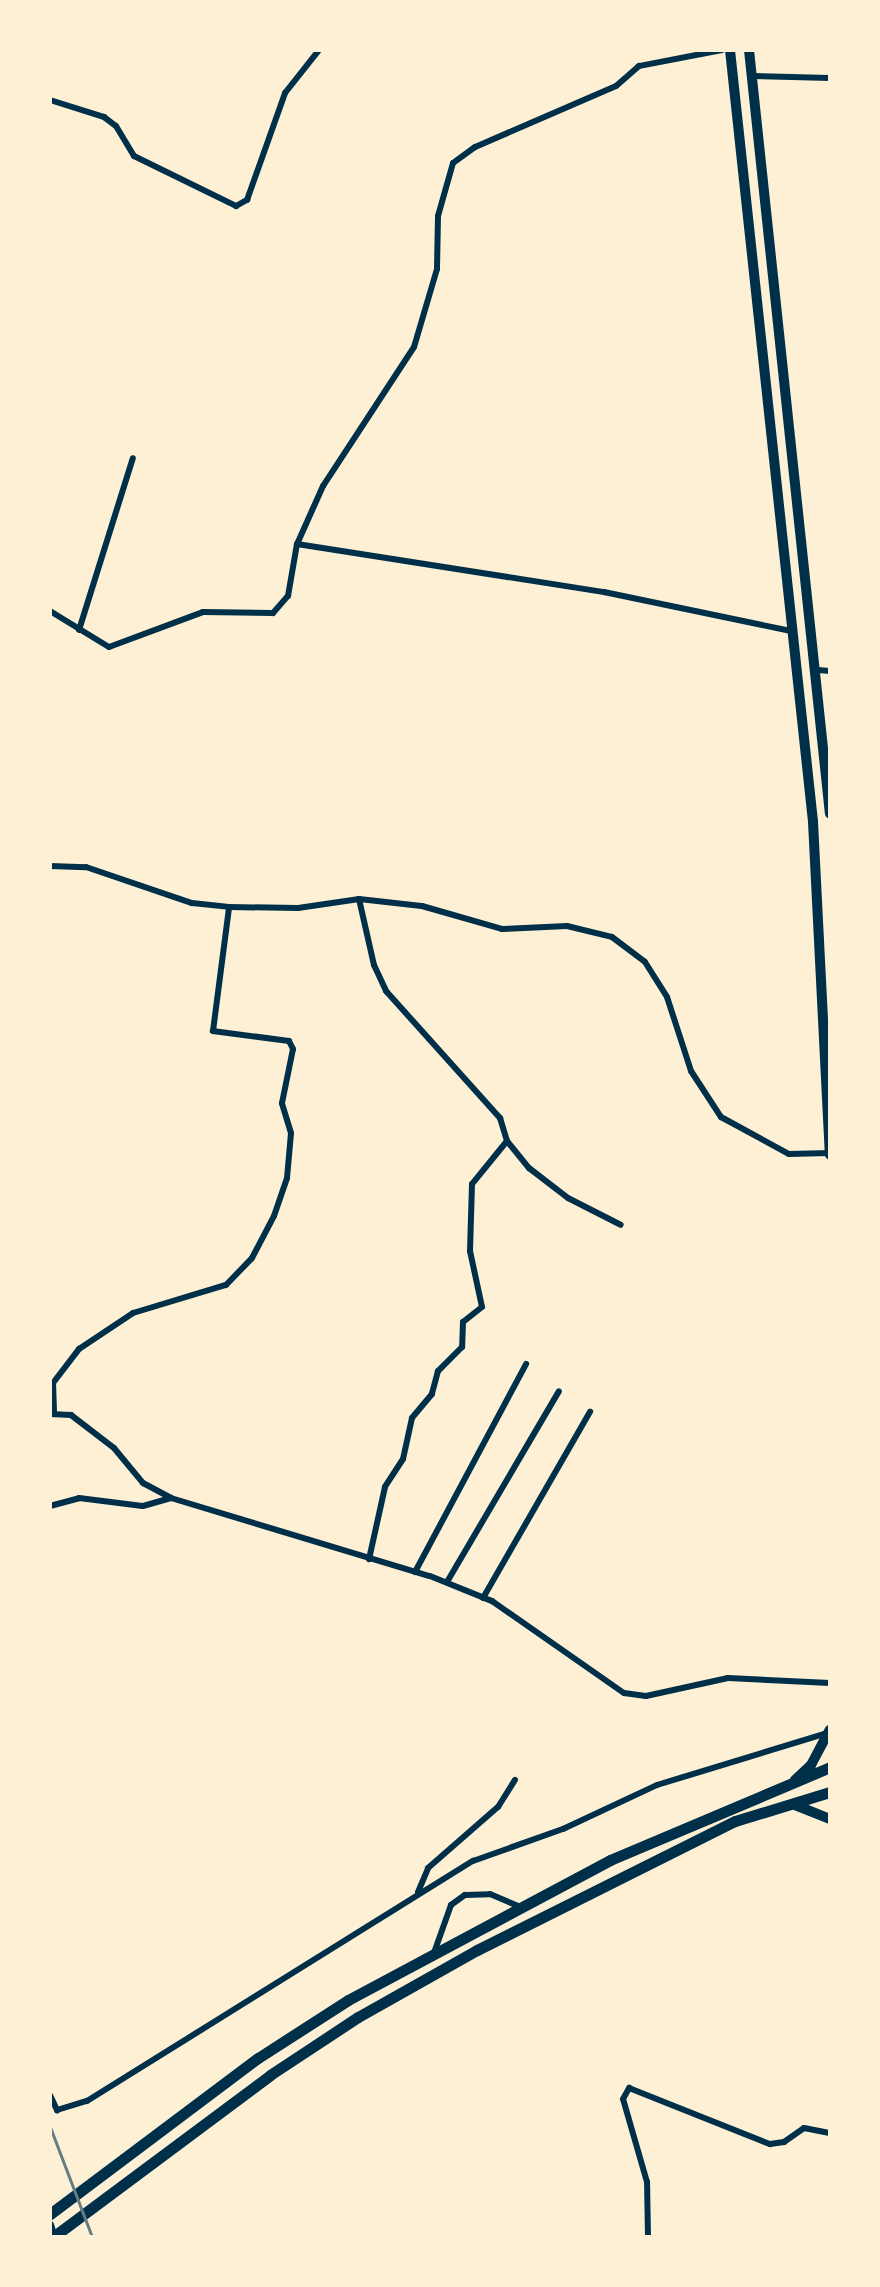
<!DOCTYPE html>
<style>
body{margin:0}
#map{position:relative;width:880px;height:2287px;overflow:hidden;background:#fdf0d5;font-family:"Public Sans",sans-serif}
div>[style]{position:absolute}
.minor>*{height:6px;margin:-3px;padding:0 3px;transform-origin:3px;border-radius:3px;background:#003049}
.tertiary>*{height:7px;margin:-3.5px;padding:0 3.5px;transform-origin:3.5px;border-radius:3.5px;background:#003049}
.trunk>*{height:10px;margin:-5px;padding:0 5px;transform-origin:5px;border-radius:5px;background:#003049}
.motorway>*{height:11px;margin:-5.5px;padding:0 5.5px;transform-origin:5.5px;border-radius:5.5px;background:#003049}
.rail>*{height:3px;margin:-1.5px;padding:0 1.5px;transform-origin:1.5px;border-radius:1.5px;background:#657d81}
span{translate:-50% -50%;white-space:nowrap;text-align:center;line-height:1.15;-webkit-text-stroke:8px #fdf0d5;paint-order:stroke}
.frame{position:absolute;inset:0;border:52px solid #fdf0d5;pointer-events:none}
</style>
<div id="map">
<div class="minor">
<i style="left:722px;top:50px;width:85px;rotate:169.1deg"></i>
<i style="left:639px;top:66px;width:30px;rotate:139deg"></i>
<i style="left:616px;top:86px;width:154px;rotate:156.6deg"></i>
<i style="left:475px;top:147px;width:27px;rotate:144deg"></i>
<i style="left:453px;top:163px;width:55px;rotate:105.8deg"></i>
<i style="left:438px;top:216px;width:53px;rotate:91.1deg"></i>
<i style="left:437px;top:269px;width:81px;rotate:106.4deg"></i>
<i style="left:414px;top:347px;width:166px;rotate:123.2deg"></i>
<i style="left:323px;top:486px;width:64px;rotate:114.1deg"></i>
<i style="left:297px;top:544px;width:311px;rotate:8.9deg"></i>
<i style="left:604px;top:592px;width:191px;rotate:11.8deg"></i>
<i style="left:752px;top:76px;width:78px;rotate:1.5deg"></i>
<i style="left:50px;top:100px;width:57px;rotate:17.5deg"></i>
<i style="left:104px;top:117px;width:15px;rotate:37deg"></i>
<i style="left:116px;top:126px;width:35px;rotate:59deg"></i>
<i style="left:134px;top:156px;width:114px;rotate:26.1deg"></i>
<i style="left:236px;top:206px;width:13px;rotate:-29deg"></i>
<i style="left:247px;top:200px;width:114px;rotate:-70.4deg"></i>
<i style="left:285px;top:93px;width:55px;rotate:-51.7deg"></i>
<i style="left:50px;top:611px;width:69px;rotate:31.4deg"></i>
<i style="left:109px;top:647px;width:100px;rotate:-20.4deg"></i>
<i style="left:203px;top:612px;width:70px;rotate:0.8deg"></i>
<i style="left:273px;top:613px;width:23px;rotate:-49deg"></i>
<i style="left:288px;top:596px;width:53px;rotate:-80.2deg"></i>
<i style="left:79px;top:630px;width:180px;rotate:-72.6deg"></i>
<i style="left:818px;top:670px;width:12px;rotate:5deg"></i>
<i style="left:50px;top:866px;width:36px;rotate:2deg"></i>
<i style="left:86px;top:867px;width:112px;rotate:18.8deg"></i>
<i style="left:192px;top:903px;width:37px;rotate:6deg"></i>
<i style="left:229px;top:907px;width:69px;rotate:0.8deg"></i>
<i style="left:298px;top:908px;width:62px;rotate:-8.4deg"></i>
<i style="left:359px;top:899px;width:63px;rotate:6.3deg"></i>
<i style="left:422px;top:906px;width:83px;rotate:16deg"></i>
<i style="left:502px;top:929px;width:65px;rotate:-2.6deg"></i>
<i style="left:567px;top:926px;width:46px;rotate:13.7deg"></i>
<i style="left:612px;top:937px;width:41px;rotate:37.1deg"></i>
<i style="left:645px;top:962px;width:41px;rotate:57.8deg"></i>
<i style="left:667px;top:997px;width:78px;rotate:72deg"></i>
<i style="left:691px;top:1071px;width:55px;rotate:56.9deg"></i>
<i style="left:721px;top:1117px;width:77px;rotate:28.6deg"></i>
<i style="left:789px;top:1154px;width:41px;rotate:-1.4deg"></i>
<i style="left:359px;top:899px;width:68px;rotate:77.2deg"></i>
<i style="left:374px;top:965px;width:29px;rotate:65deg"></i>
<i style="left:386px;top:991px;width:171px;rotate:48.1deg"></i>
<i style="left:500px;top:1118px;width:24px;rotate:73deg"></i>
<i style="left:507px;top:1141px;width:55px;rotate:129.1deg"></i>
<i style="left:472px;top:1184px;width:67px;rotate:91.7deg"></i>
<i style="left:470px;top:1251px;width:57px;rotate:77.9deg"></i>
<i style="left:482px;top:1307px;width:24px;rotate:142deg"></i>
<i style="left:463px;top:1322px;width:25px;rotate:92deg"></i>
<i style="left:462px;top:1347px;width:34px;rotate:135deg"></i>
<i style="left:438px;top:1371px;width:24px;rotate:105deg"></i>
<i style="left:432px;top:1394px;width:31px;rotate:130deg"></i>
<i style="left:412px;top:1418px;width:42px;rotate:102.4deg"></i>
<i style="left:403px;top:1459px;width:33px;rotate:123deg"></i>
<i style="left:385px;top:1487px;width:74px;rotate:102.5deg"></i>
<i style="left:507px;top:1141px;width:35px;rotate:51deg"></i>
<i style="left:529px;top:1168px;width:49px;rotate:37.6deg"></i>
<i style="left:568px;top:1198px;width:59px;rotate:27deg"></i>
<i style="left:54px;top:1411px;width:28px;rotate:-92deg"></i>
<i style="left:53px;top:1383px;width:43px;rotate:-52.6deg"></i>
<i style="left:79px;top:1349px;width:65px;rotate:-33.7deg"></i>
<i style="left:133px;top:1313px;width:97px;rotate:-16.8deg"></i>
<i style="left:226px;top:1285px;width:37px;rotate:-46deg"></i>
<i style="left:252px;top:1258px;width:47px;rotate:-62.4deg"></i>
<i style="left:274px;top:1216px;width:40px;rotate:-71.1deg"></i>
<i style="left:287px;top:1178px;width:45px;rotate:-84.9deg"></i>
<i style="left:291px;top:1133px;width:31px;rotate:-107deg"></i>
<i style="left:282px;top:1103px;width:55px;rotate:-78.5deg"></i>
<i style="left:293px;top:1049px;width:9px;rotate:-117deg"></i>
<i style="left:289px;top:1041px;width:77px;rotate:-172.5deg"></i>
<i style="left:213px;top:1031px;width:125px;rotate:-82.6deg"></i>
<i style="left:50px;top:1414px;width:21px;rotate:3deg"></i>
<i style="left:71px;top:1415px;width:54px;rotate:37.5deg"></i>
<i style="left:114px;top:1448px;width:45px;rotate:50.4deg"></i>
<i style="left:143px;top:1483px;width:32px;rotate:28deg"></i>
<i style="left:171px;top:1498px;width:270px;rotate:16.8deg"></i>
<i style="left:430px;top:1576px;width:67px;rotate:22deg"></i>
<i style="left:492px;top:1601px;width:161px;rotate:34.9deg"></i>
<i style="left:624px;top:1693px;width:22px;rotate:8deg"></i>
<i style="left:646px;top:1696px;width:84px;rotate:-12.4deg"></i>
<i style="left:728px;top:1678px;width:102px;rotate:2.8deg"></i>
<i style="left:50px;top:1506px;width:30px;rotate:-15deg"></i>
<i style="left:79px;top:1498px;width:64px;rotate:7.1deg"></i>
<i style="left:143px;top:1506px;width:29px;rotate:-16deg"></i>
<i style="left:415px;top:1572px;width:236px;rotate:-61.9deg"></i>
<i style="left:447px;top:1582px;width:221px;rotate:-59.6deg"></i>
<i style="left:483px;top:1598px;width:215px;rotate:-60.1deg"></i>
<i style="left:418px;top:1892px;width:26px;rotate:-67deg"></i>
<i style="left:428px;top:1868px;width:93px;rotate:-41.1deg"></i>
<i style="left:498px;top:1807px;width:32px;rotate:-58deg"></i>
<i style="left:435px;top:1950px;width:48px;rotate:-70.4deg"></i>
<i style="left:451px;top:1905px;width:17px;rotate:-36deg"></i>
<i style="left:465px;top:1895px;width:25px;rotate:-2deg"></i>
<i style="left:490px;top:1894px;width:30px;rotate:23deg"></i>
<i style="left:50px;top:2095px;width:17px;rotate:65deg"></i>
<i style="left:57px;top:2110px;width:31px;rotate:-17deg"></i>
<i style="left:87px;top:2101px;width:455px;rotate:-31.9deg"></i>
<i style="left:473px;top:1861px;width:96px;rotate:-19.6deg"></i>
<i style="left:563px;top:1829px;width:104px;rotate:-25.1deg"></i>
<i style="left:657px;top:1785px;width:181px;rotate:-17deg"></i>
<i style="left:648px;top:2237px;width:55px;rotate:-91deg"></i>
<i style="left:647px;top:2182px;width:86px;rotate:-106.1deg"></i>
<i style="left:623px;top:2099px;width:13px;rotate:-61deg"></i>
<i style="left:629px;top:2088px;width:152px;rotate:21.7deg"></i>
<i style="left:770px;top:2144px;width:14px;rotate:-8deg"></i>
<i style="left:784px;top:2142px;width:24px;rotate:-35deg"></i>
<i style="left:804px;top:2128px;width:26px;rotate:11deg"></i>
</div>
<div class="tertiary">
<i style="left:50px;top:2224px;width:14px;rotate:73deg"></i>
</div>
<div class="trunk">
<i style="left:730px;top:50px;width:776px;rotate:83.86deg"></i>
<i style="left:813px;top:822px;width:333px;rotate:87.1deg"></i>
<i style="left:749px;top:50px;width:768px;rotate:83.95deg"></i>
<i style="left:795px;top:1780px;width:22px;rotate:-43deg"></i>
<i style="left:811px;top:1765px;width:40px;rotate:-62deg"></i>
<i style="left:795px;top:1805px;width:38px;rotate:22deg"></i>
</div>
<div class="motorway">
<i style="left:50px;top:2214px;width:260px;rotate:-36.9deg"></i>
<i style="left:258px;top:2058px;width:107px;rotate:-32.8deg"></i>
<i style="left:348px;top:2000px;width:297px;rotate:-28.1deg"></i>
<i style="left:610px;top:1860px;width:239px;rotate:-22.9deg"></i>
<i style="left:53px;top:2237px;width:271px;rotate:-36.7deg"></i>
<i style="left:270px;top:2075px;width:105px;rotate:-33.4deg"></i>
<i style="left:358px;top:2017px;width:137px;rotate:-29.4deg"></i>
<i style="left:477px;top:1950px;width:288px;rotate:-26.6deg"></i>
<i style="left:735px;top:1821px;width:99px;rotate:-17deg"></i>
</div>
<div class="rail">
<i style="left:50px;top:2127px;width:118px;rotate:69.1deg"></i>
</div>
<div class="frame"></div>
</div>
